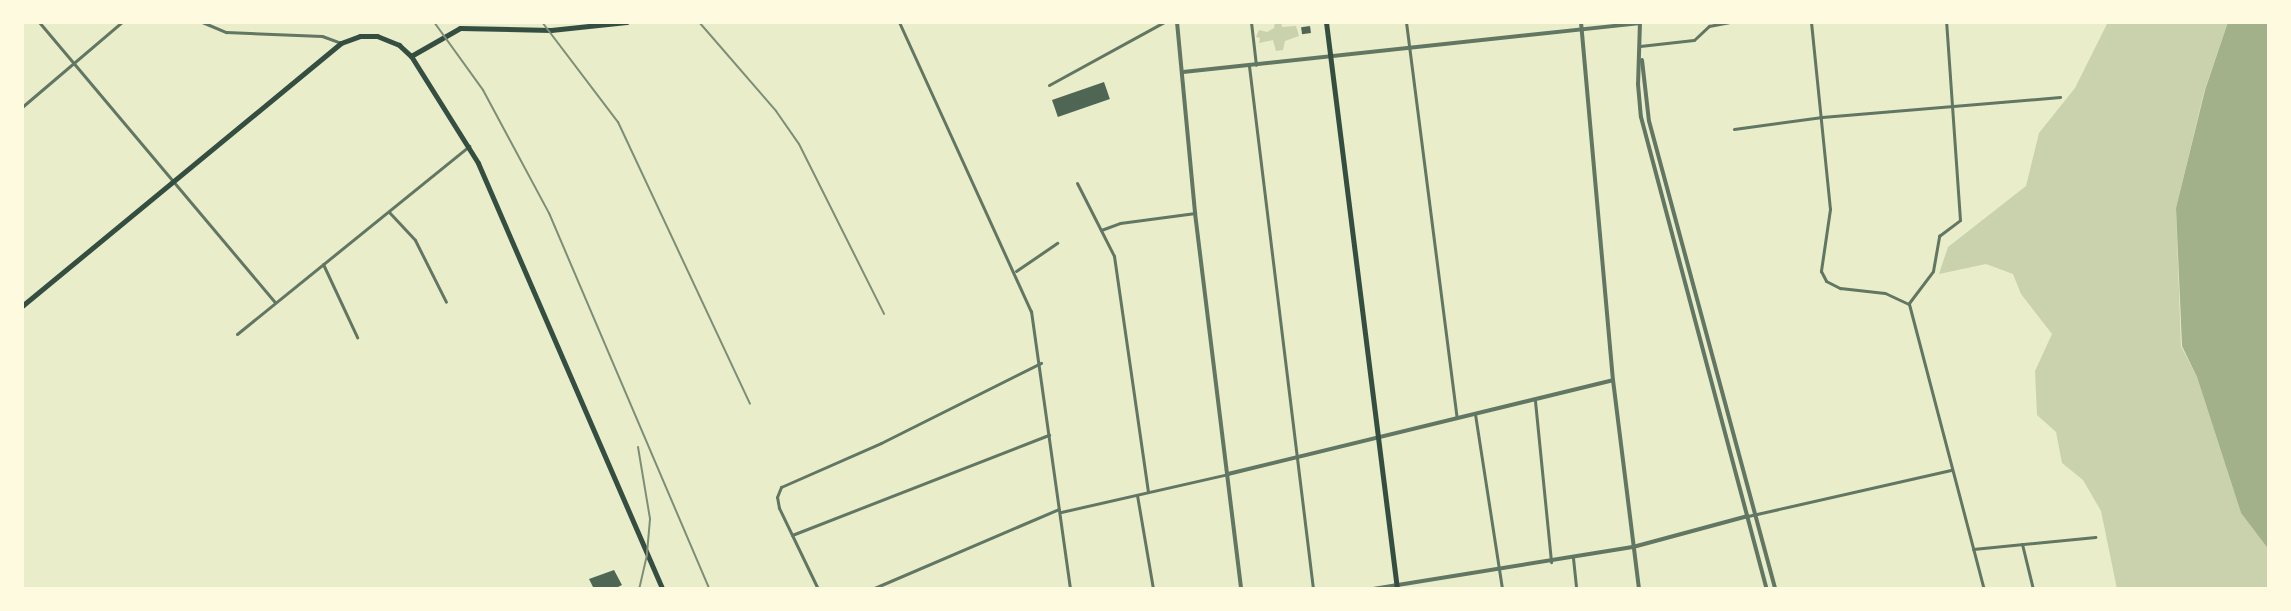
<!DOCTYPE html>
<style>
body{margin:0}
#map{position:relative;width:2291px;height:611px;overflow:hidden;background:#e9edc9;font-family:"PT Sans",sans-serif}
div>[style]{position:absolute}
.green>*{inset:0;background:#cad2ad}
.water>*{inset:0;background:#a3b18a}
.building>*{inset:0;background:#4f6655;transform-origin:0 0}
.minor>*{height:3px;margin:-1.5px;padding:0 1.5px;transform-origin:1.5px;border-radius:1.5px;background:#617663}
.tertiary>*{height:4px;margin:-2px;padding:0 2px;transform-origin:2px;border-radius:2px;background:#617663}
.secondary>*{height:5px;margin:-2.5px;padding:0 2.5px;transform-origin:2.5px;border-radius:2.5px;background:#344e41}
.rail>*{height:2px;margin:-1px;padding:0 1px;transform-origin:1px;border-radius:1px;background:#7c8e77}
span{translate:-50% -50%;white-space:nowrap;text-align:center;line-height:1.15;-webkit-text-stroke:8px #fefae0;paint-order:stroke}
.frame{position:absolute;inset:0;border:24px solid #fefae0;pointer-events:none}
</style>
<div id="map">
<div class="green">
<i style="clip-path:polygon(1275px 22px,1281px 22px,1282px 27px,1296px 26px,1299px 36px,1285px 41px,1283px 50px,1276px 51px,1273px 40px,1259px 43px,1260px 38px,1256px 37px,1259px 30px,1267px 32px,1274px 28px)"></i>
<i style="clip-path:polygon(2108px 22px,2228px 22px,2204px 92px,2176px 208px,2181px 346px,2197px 377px,2241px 513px,2269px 550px,2269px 589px,2117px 589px,2101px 511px,2083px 480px,2062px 463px,2056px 432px,2037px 415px,2035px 371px,2052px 334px,2021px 294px,2013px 274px,1986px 264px,1939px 274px,1948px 247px,2026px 186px,2039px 133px,2075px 88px)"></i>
</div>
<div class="water">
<i style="clip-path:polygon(2228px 22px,2269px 22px,2269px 550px,2241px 513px,2197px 377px,2182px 346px,2176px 208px,2205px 90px)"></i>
</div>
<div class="building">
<i style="left:1310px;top:26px;width:7px;height:9px;rotate:82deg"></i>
<i style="left:1104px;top:82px;width:18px;height:55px;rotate:71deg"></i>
<i style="clip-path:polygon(614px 570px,622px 585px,614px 589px,594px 589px,589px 579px)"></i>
</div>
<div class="minor">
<i style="left:39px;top:22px;width:366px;rotate:49.9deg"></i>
<i style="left:202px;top:22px;width:26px;rotate:23deg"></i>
<i style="left:226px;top:32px;width:96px;rotate:2.4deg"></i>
<i style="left:322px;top:36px;width:20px;rotate:20deg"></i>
<i style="left:899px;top:22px;width:318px;rotate:65.5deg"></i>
<i style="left:1031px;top:311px;width:281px;rotate:82deg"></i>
<i style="left:1251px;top:22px;width:43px;rotate:83.4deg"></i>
<i style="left:1406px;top:22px;width:399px;rotate:82.7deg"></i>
<i style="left:1811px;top:22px;width:188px;rotate:84.2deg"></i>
<i style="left:1830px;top:209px;width:63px;rotate:98.3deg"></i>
<i style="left:1821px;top:271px;width:11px;rotate:63deg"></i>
<i style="left:1826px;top:281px;width:16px;rotate:27deg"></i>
<i style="left:1840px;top:288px;width:45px;rotate:6.3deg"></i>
<i style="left:1885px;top:293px;width:26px;rotate:25deg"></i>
<i style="left:1640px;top:46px;width:54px;rotate:-6.3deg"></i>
<i style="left:1694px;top:40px;width:21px;rotate:-43deg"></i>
<i style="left:1709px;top:26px;width:20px;rotate:-11deg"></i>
<i style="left:1249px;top:66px;width:527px;rotate:83.02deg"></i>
<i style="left:1049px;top:85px;width:131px;rotate:-28.7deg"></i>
<i style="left:22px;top:107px;width:131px;rotate:-40.4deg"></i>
<i style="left:1734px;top:129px;width:89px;rotate:-7.8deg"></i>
<i style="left:1822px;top:117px;width:239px;rotate:-4.8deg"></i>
<i style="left:1077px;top:183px;width:82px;rotate:63.1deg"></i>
<i style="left:1114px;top:256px;width:238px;rotate:81.8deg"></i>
<i style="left:389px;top:212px;width:38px;rotate:47deg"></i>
<i style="left:415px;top:240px;width:69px;rotate:63.4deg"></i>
<i style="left:1101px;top:230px;width:20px;rotate:-20deg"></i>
<i style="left:1120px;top:223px;width:76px;rotate:-7.6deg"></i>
<i style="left:323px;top:264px;width:81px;rotate:65deg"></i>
<i style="left:1016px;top:271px;width:50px;rotate:-34.3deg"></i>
<i style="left:1909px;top:303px;width:40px;rotate:-53deg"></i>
<i style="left:1933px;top:271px;width:36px;rotate:-80deg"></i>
<i style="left:1939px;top:236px;width:26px;rotate:-37deg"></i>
<i style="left:1960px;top:220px;width:198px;rotate:-94deg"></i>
<i style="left:1909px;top:304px;width:295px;rotate:75.3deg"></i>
<i style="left:237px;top:334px;width:299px;rotate:-39deg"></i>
<i style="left:1535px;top:401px;width:162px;rotate:84.3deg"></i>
<i style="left:1475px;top:414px;width:177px;rotate:81.2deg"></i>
<i style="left:1137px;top:495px;width:95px;rotate:80.3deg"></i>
<i style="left:1061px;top:512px;width:171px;rotate:-12.8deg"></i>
<i style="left:1748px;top:516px;width:208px;rotate:-12.8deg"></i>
<i style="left:792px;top:535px;width:276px;rotate:-21.3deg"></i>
<i style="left:2022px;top:544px;width:46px;rotate:76.3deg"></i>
<i style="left:1973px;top:549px;width:123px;rotate:-5.6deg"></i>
<i style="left:1573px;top:558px;width:31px;rotate:84deg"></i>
<i style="left:818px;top:589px;width:90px;rotate:-115.7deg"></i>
<i style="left:779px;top:508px;width:11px;rotate:-100deg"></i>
<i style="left:777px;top:497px;width:11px;rotate:-68deg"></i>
<i style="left:781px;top:487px;width:109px;rotate:-23.7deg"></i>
<i style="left:881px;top:443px;width:179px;rotate:-26.6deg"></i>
<i style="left:872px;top:589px;width:203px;rotate:-23.2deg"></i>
</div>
<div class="tertiary">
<i style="left:1177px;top:22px;width:192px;rotate:84.6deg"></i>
<i style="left:1195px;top:213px;width:379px;rotate:83deg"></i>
<i style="left:1581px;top:22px;width:359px;rotate:84.9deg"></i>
<i style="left:1613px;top:380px;width:211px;rotate:82.9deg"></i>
<i style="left:1640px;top:22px;width:62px;rotate:91.8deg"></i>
<i style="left:1638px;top:84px;width:33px;rotate:85deg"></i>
<i style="left:1641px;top:117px;width:489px;rotate:75.1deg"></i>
<i style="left:1642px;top:60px;width:61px;rotate:83.5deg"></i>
<i style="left:1649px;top:121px;width:485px;rotate:74.9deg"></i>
<i style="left:1183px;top:72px;width:460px;rotate:-6.1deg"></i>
<i style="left:1228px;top:474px;width:396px;rotate:-13.7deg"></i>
<i style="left:1373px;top:589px;width:263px;rotate:-9.2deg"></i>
<i style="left:1633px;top:547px;width:119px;rotate:-15.1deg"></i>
</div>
<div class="secondary">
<i style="left:1326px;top:22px;width:571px;rotate:82.86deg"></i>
<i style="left:411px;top:56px;width:56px;rotate:-29.7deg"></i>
<i style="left:460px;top:28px;width:91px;rotate:1.3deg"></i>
<i style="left:551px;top:30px;width:76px;rotate:-6deg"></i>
<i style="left:22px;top:306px;width:413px;rotate:-39.5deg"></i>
<i style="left:341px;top:43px;width:20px;rotate:-20deg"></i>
<i style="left:360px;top:36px;width:17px"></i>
<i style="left:377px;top:36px;width:24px;rotate:22deg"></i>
<i style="left:399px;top:45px;width:16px;rotate:43deg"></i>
<i style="left:411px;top:56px;width:126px;rotate:57.9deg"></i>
<i style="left:478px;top:163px;width:464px;rotate:66.6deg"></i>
</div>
<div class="rail">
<i style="left:434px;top:22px;width:84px;rotate:54.2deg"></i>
<i style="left:483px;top:90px;width:140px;rotate:61.8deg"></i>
<i style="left:549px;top:213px;width:409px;rotate:66.9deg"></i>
<i style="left:542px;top:22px;width:126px;rotate:52.8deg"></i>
<i style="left:618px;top:122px;width:311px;rotate:64.9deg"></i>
<i style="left:699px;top:22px;width:118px;rotate:49.1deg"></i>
<i style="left:776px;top:111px;width:40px;rotate:55.1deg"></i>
<i style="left:799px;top:144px;width:190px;rotate:63.4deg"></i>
<i style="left:638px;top:447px;width:73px;rotate:80.5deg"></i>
<i style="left:650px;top:519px;width:36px;rotate:95deg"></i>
<i style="left:647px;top:555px;width:35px;rotate:103deg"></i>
</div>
<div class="frame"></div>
</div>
